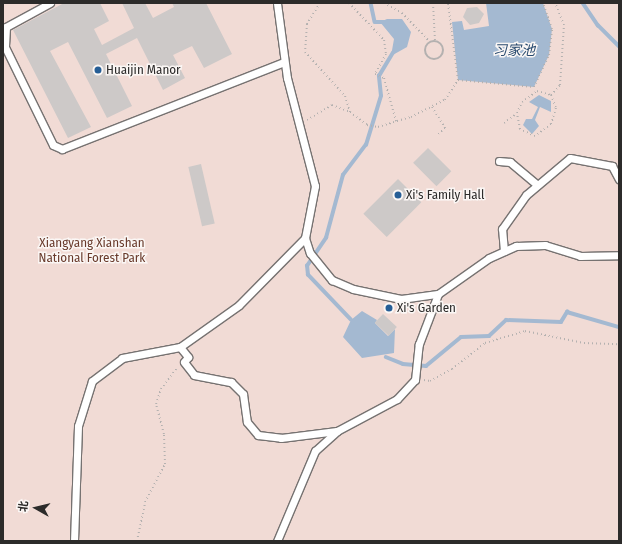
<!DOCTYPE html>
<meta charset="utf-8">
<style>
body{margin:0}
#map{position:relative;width:622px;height:544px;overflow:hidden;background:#fbf7f5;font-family:"Fira Sans Condensed","Noto Sans SC",sans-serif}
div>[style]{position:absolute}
.green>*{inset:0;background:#f1dbd5;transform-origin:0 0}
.water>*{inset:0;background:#a4b9d1}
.stream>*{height:3.5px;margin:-1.75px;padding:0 1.75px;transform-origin:1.75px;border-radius:1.75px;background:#a4b9d1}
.building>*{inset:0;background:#cdc9c8;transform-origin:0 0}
.path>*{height:2px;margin-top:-1px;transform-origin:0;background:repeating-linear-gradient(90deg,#b4b1b0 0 1px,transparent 0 4px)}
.path>.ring{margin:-1px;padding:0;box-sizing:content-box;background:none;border:2px solid #b4b1b0;border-radius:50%}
.roads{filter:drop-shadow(1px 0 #767271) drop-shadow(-1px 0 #767271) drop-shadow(0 1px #767271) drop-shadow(0 -1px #767271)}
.pedestrian>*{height:7px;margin:-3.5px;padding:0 3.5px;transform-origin:3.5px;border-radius:3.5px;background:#fff}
.dots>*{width:11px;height:11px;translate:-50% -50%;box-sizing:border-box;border:2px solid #fbf7f5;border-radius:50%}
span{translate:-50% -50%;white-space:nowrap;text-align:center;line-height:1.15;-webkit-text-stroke:3px #fbf7f5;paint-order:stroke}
.poi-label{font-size:13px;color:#2c2b2a}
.left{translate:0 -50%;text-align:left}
.park-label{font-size:13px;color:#693a2b}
.water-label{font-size:14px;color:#2a4b6f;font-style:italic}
.frame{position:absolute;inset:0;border:4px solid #2c2b2a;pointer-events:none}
.north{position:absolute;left:16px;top:488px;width:40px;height:40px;-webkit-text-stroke:3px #fbf7f5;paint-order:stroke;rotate:278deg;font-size:11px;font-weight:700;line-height:16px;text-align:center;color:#2c2b2a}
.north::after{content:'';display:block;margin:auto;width:14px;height:18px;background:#2c2b2a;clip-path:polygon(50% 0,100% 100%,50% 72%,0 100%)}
</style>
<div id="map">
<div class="green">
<i style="left:3px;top:3px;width:616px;height:538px"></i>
</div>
<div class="water">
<i style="clip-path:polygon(486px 3px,543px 3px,552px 29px,549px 55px,534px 87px,458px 80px,452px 22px,462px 21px,464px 30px,489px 26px)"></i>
<i style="clip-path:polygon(387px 19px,402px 19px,411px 32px,407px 47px,391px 56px,394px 39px,380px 22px)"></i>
<i style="clip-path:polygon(539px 95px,551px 101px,551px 112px,540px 107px,535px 120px,539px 126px,532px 134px,523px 125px,526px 119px,532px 119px,538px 107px,529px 102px)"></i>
<i style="clip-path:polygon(362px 311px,377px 320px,375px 323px,388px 336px,395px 329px,394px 353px,362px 358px,343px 337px,351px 320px)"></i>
</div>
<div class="stream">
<i style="left:371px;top:3px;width:19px;rotate:78deg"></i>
<i style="left:375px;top:22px;width:10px"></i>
<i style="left:583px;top:3px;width:27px;rotate:56deg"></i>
<i style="left:598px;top:25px;width:30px;rotate:45deg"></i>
<i style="left:351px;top:320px;width:62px;rotate:-133.7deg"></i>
<i style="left:308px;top:275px;width:9px;rotate:-96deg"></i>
<i style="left:307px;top:266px;width:34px;rotate:-56deg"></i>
<i style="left:326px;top:238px;width:65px;rotate:-74.9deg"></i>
<i style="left:343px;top:175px;width:38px;rotate:-53deg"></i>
<i style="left:366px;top:145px;width:51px;rotate:-73deg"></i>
<i style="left:381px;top:96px;width:20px;rotate:-96deg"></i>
<i style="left:379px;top:76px;width:27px;rotate:-59deg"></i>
<i style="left:386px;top:357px;width:18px;rotate:22deg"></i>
<i style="left:403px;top:364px;width:23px;rotate:5deg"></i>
<i style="left:426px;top:366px;width:45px;rotate:-39.6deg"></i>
<i style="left:461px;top:337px;width:28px;rotate:-2deg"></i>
<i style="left:489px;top:336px;width:23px;rotate:-43deg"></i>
<i style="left:506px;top:320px;width:55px;rotate:2.1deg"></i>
<i style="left:561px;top:322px;width:12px;rotate:-59deg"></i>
<i style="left:567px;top:312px;width:54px;rotate:16.1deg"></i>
</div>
<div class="building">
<i style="clip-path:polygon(64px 3px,100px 3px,109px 21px,94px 29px,102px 45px,134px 28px,122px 3px,145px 3px,153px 18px,174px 7px,172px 3px,206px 3px,232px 54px,204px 68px,192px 46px,173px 55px,185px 78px,163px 90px,137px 38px,106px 54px,132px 106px,107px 118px,68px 42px,50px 51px,91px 127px,68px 138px,13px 30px)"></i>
<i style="clip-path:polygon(477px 7px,484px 14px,479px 23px,470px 25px,463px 17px,467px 8px)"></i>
<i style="left:428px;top:148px;width:33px;height:21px;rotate:45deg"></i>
<i style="left:201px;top:164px;width:61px;height:13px;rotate:77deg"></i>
<i style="left:398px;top:179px;width:33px;height:49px;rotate:45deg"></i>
<i style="left:383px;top:314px;width:19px;height:12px;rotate:43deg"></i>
</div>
<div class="path">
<i style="left:320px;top:3px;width:25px;rotate:122deg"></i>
<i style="left:307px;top:24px;width:28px;rotate:94deg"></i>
<i style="left:305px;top:52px;width:59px;rotate:47.7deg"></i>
<i style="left:345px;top:96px;width:17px;rotate:73deg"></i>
<i style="left:349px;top:3px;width:51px;rotate:46.6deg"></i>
<i style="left:384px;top:40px;width:14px;rotate:82deg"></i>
<i style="left:386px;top:54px;width:23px;rotate:119deg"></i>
<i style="left:375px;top:74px;width:10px;rotate:24deg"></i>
<i style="left:384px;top:78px;width:45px;rotate:74.4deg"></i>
<i style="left:384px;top:3px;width:21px;rotate:29deg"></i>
<i style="left:402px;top:13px;width:40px;rotate:46deg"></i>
<i style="left:433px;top:3px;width:38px;rotate:87deg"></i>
<i class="ring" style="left:425px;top:41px;width:16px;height:16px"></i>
<i style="left:458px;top:80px;width:76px;rotate:5.3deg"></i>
<i style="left:534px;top:87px;width:35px;rotate:-65deg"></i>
<i style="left:549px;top:55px;width:26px;rotate:-83deg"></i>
<i style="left:552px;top:29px;width:28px;rotate:-109deg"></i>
<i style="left:537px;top:91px;width:15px;rotate:16deg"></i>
<i style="left:551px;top:95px;width:14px;rotate:69deg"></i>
<i style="left:556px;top:108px;width:17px;rotate:107deg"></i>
<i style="left:551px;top:124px;width:20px;rotate:143deg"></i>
<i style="left:535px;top:136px;width:17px;rotate:-155deg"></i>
<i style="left:520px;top:129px;width:16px;rotate:-101deg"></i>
<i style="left:517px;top:113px;width:12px;rotate:-66deg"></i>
<i style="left:522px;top:102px;width:19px;rotate:-36deg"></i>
<i style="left:551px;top:95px;width:13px;rotate:-48deg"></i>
<i style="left:560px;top:85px;width:60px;rotate:-86.2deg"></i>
<i style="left:564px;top:25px;width:24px;rotate:-112deg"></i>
<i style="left:432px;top:107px;width:25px;rotate:58deg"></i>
<i style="left:445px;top:128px;width:11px;rotate:139deg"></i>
<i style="left:307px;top:120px;width:29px;rotate:-31deg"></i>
<i style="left:332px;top:105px;width:19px;rotate:21deg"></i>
<i style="left:350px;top:112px;width:21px;rotate:37deg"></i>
<i style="left:367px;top:125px;width:11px;rotate:10deg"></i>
<i style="left:378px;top:127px;width:34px;rotate:-17deg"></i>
<i style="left:411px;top:117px;width:38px;rotate:-27deg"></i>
<i style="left:445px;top:100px;width:24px;rotate:-57deg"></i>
<i style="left:458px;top:80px;width:78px;rotate:-97.4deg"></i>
<i style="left:504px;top:123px;width:15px;rotate:-37deg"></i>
<i style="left:424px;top:380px;width:6px;rotate:9deg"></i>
<i style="left:430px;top:381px;width:25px;rotate:-29deg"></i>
<i style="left:452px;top:369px;width:42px;rotate:-38.2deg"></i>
<i style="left:485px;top:343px;width:42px;rotate:-16.7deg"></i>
<i style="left:525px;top:331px;width:60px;rotate:11.5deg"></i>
<i style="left:584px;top:343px;width:35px;rotate:2deg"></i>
<i style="left:137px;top:541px;width:40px;rotate:-78deg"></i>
<i style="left:145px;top:502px;width:43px;rotate:-62.2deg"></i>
<i style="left:165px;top:464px;width:30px;rotate:-92deg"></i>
<i style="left:164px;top:434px;width:31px;rotate:-105deg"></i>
<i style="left:156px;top:404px;width:16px;rotate:-72deg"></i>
<i style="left:161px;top:389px;width:26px;rotate:-53deg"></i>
</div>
<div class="roads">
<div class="pedestrian">
<i style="left:50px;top:3px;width:50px;rotate:151.4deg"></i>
<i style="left:6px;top:27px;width:20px;rotate:93deg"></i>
<i style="left:5px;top:47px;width:109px;rotate:63.9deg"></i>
<i style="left:53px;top:145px;width:10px;rotate:24deg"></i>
<i style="left:62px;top:149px;width:238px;rotate:-21.4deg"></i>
<i style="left:499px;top:161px;width:11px;rotate:5deg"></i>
<i style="left:510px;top:162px;width:35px;rotate:40deg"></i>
<i style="left:305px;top:238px;width:16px;rotate:72deg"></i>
<i style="left:310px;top:253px;width:35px;rotate:51deg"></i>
<i style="left:332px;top:280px;width:23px;rotate:23deg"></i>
<i style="left:353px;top:289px;width:49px;rotate:11.8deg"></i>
<i style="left:401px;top:299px;width:37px;rotate:-8deg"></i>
<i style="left:438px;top:294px;width:62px;rotate:-35.2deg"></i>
<i style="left:489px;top:258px;width:30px;rotate:-24deg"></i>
<i style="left:516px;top:246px;width:29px;rotate:-2deg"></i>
<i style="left:545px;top:245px;width:37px;rotate:17deg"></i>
<i style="left:580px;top:256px;width:39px;rotate:-1deg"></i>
<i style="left:504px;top:251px;width:22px;rotate:-95deg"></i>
<i style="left:502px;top:229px;width:42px;rotate:-54.8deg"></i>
<i style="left:526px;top:195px;width:57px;rotate:-40.1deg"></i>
<i style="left:570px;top:158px;width:43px;rotate:10.8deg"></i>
<i style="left:612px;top:166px;width:15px;rotate:62deg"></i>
<i style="left:180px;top:347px;width:13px;rotate:51deg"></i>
<i style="left:188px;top:357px;width:6px;rotate:129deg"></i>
<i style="left:184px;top:362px;width:16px;rotate:52deg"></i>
<i style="left:194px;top:375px;width:38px;rotate:11deg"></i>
<i style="left:231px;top:382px;width:17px;rotate:45deg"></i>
<i style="left:243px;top:394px;width:28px;rotate:82deg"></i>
<i style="left:247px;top:422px;width:17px;rotate:50deg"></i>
<i style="left:258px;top:435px;width:23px;rotate:7deg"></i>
<i style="left:281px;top:438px;width:56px;rotate:-7.1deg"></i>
<i style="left:337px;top:431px;width:68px;rotate:-28.1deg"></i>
<i style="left:397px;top:399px;width:26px;rotate:-47deg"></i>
<i style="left:415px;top:380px;width:36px;rotate:-84deg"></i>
<i style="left:419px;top:344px;width:53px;rotate:-69.2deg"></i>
<i style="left:74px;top:541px;width:115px;rotate:-88deg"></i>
<i style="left:78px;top:426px;width:47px;rotate:-72.7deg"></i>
<i style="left:92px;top:381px;width:38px;rotate:-37deg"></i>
<i style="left:122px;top:358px;width:59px;rotate:-10.7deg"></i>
<i style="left:180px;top:347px;width:72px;rotate:-35.4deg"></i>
<i style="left:239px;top:305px;width:94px;rotate:-45.4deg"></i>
<i style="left:305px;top:238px;width:53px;rotate:-79.1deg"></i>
<i style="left:315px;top:186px;width:112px;rotate:-104.5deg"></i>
<i style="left:287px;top:78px;width:76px;rotate:-97.6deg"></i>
<i style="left:277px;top:541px;width:98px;rotate:-67.1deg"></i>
<i style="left:315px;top:451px;width:30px;rotate:-42deg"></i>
</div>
</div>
<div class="dots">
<i style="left:98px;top:70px;background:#265e96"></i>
<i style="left:398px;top:195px;background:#265e96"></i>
<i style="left:389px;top:308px;background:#265e96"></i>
</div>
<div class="poi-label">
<span class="left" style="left:106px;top:70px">Huaijin Manor</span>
<span class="left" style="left:406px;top:195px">Xi's Family Hall</span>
<span class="left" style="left:397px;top:308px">Xi's Garden</span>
</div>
<div class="park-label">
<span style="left:92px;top:251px">Xiangyang Xianshan<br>National Forest Park</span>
</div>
<div class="water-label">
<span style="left:514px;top:51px">习家池</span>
</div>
<div class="frame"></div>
<div class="north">北</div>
</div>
